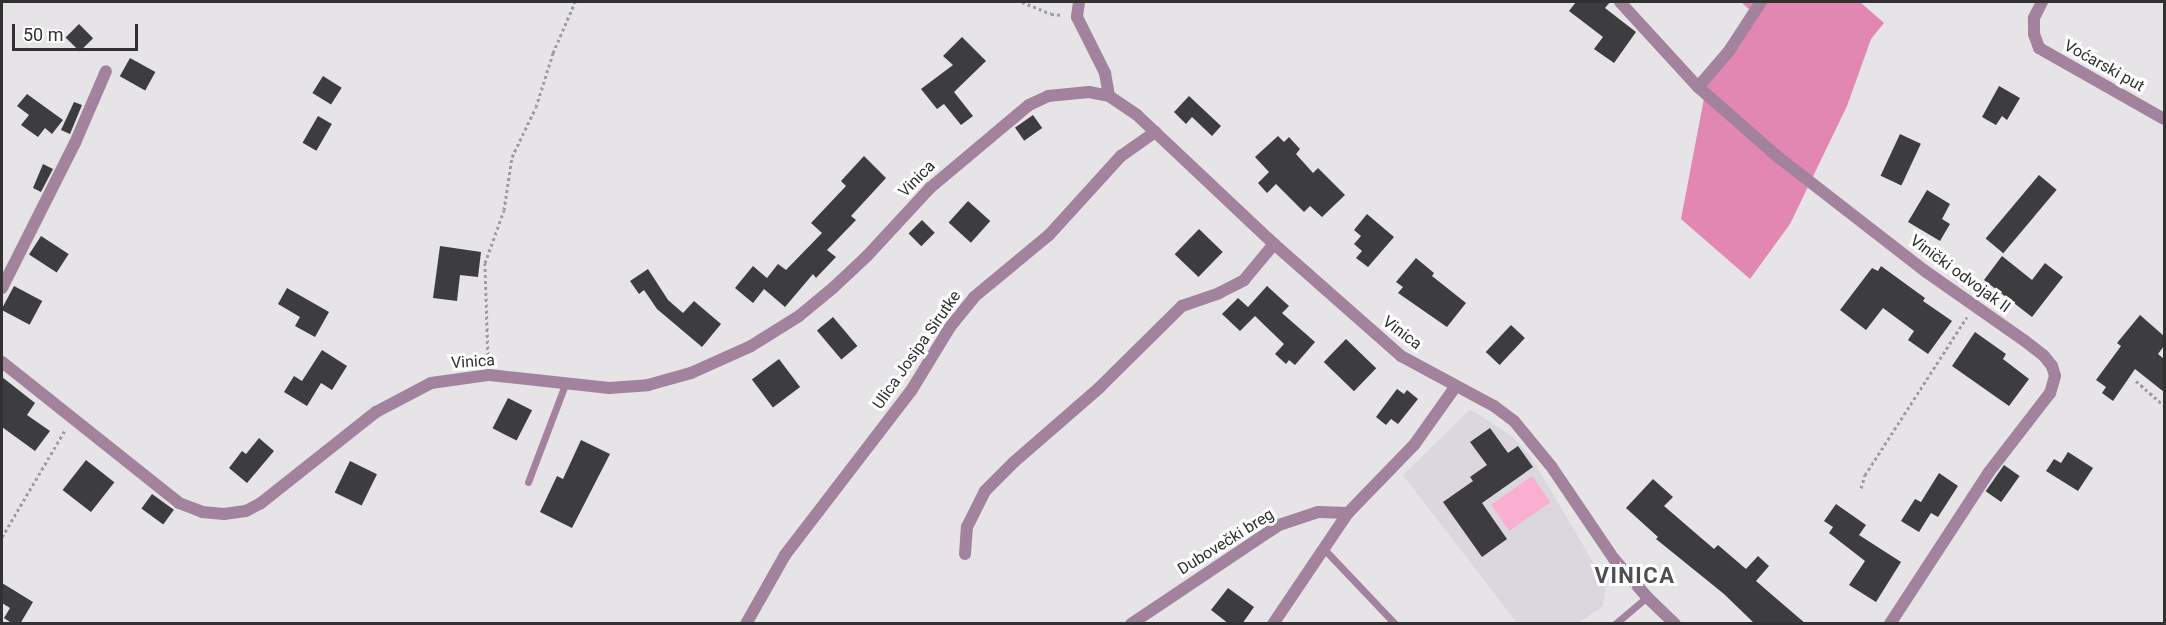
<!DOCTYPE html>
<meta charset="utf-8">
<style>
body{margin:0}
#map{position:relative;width:2166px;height:625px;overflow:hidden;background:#e6e4e7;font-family:Roboto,sans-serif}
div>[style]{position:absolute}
.built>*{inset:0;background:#dcd6df}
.green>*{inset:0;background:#faafd1;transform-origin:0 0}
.forest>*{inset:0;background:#e286b2}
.building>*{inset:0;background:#3d3c3f;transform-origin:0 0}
.path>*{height:3px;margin-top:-1.5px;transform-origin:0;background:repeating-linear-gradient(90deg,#9d9c9e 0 3px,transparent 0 6px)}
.service>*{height:7px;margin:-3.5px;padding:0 3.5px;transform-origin:3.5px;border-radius:3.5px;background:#a3829d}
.minor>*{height:12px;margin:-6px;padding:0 6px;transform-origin:6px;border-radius:6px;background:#a3829d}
span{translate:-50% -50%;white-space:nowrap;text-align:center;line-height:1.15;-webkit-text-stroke:6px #fff;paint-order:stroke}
.street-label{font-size:16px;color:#323132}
.district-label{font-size:22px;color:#4f4e50;font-weight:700;letter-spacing:1.5px}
.frame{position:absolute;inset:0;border:3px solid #323132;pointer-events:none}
.scale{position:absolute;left:12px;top:24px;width:126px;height:27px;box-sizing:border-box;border:3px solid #323132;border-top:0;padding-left:8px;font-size:18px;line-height:21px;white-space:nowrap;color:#323132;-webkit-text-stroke:4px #fff;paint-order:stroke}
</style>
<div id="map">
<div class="built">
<i style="clip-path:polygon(1470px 409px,1513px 437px,1531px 457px,1606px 584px,1603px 606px,1579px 623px,1517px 623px,1403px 475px)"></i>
</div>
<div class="green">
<i style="left:1532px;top:476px;width:32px;height:50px;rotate:55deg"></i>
</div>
<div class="forest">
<i style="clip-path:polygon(1741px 2px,1860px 2px,1884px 23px,1871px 39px,1847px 106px,1790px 224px,1750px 279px,1681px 219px,1710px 67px,1751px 11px)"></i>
</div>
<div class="building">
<i style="clip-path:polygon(1576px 2px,1610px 2px,1605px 8px,1636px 32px,1614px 63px,1594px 49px,1603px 37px,1569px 11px)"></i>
<i style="left:79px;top:24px;width:20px;height:19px;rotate:45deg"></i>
<i style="clip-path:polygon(962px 37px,986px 61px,954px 92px,973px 116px,961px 125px,944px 104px,937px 109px,921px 89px,953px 65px,943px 56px)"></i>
<i style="left:130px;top:58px;width:29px;height:21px;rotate:29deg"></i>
<i style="left:323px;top:76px;width:22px;height:20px;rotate:32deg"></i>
<i style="clip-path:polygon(1999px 86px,2020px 98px,2007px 120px,2002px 116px,1996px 125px,1982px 117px)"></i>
<i style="clip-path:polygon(27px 94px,63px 120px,52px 134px,45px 128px,38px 137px,21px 125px,29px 115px,17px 106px)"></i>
<i style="clip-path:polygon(1189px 96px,1221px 126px,1212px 136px,1192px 117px,1186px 124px,1174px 112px)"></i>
<i style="clip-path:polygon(74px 102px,82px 105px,70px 134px,61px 130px)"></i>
<i style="left:1033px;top:115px;width:16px;height:22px;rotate:55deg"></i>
<i style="left:318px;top:116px;width:16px;height:31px;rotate:30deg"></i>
<i style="left:1900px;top:134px;width:23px;height:46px;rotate:25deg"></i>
<i style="clip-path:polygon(1278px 136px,1284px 142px,1289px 137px,1300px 149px,1296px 154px,1313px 173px,1318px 168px,1345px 195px,1322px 217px,1310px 206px,1304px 212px,1276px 184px,1267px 193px,1258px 183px,1269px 172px,1255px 157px)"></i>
<i style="clip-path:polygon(864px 156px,886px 178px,851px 216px,856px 220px,827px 250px,836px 257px,816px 278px,813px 274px,785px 307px,764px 289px,753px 303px,735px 288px,753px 266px,767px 278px,778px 264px,786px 270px,822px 233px,811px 223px,846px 186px,841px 181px)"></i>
<i style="clip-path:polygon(43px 164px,53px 169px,41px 192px,33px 188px)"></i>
<i style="left:2039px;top:175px;width:23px;height:83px;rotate:40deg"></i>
<i style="clip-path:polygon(1927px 190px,1950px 204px,1942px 219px,1950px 224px,1940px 241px,1908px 222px)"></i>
<i style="left:968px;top:201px;width:30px;height:29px;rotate:42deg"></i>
<i style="clip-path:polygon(1367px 214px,1394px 237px,1368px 267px,1356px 258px,1362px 251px,1354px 244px,1361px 236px,1354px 230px)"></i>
<i style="left:922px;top:220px;width:18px;height:19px;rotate:45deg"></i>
<i style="left:1199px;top:229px;width:33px;height:35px;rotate:44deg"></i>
<i style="left:41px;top:236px;width:33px;height:22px;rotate:33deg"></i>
<i style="clip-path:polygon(440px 246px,481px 252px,478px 277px,460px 275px,457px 301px,433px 298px)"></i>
<i style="clip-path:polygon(2002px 256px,2032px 280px,2045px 263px,2063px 277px,2032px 317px,1984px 280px)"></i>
<i style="clip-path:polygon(1416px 258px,1434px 273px,1432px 276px,1466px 303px,1447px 327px,1398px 293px,1403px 287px,1396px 282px)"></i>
<i style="clip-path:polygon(1881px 266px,1925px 298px,1923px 301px,1952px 321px,1928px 354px,1908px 340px,1914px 331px,1883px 308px,1866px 330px,1840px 310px,1872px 268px,1878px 271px)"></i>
<i style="clip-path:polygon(648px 269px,668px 300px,683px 313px,694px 301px,721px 324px,702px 347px,657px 309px,644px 290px,639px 294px,630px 281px)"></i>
<i style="left:14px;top:286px;width:32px;height:27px;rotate:28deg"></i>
<i style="clip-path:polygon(1267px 286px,1289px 306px,1282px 313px,1315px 342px,1295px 365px,1289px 360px,1286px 364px,1275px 354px,1284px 344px,1255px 316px,1240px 331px,1222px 314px,1238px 298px,1248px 307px)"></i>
<i style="clip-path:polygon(287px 288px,329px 312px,315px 337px,295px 326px,300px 317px,278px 304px)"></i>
<i style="clip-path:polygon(2140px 315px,2164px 336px,2164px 346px,2158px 354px,2164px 359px,2164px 392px,2135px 369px,2113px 401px,2102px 393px,2106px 387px,2096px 380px,2121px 346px,2117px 343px)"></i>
<i style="left:833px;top:317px;width:38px;height:21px;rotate:50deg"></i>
<i style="left:1511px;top:325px;width:19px;height:37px;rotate:43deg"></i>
<i style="clip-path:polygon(1975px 332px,2006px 354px,2003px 359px,2029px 379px,2009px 406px,1952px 366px)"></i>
<i style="left:1346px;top:339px;width:42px;height:32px;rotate:44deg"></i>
<i style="clip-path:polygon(322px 350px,347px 366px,332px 390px,321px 383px,307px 406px,284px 392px,294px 376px,302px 381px)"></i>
<i style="left:779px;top:359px;width:35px;height:34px;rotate:53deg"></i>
<i style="clip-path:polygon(2px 377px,35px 403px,27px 415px,50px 431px,35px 451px,2px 427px)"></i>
<i style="clip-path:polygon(1397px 389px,1404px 394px,1407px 390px,1418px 399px,1398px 424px,1391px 419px,1386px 425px,1376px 417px)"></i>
<i style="left:508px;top:398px;width:27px;height:34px;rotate:27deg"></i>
<i style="clip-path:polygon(1490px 428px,1508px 453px,1518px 446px,1533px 467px,1482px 503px,1507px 539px,1482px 557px,1443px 502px,1473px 481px,1470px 477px,1487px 465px,1470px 442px)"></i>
<i style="clip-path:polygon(259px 438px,274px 451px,247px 483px,229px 468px,242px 451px,246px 454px)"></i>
<i style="clip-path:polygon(581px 440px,610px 454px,572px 528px,540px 512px,557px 476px,563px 479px)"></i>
<i style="clip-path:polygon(2068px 452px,2093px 468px,2078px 491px,2046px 471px,2054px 459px,2061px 463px)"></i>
<i style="left:86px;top:460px;width:36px;height:38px;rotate:38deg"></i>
<i style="left:350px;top:461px;width:30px;height:35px;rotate:26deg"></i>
<i style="left:2004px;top:465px;width:19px;height:32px;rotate:35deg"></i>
<i style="clip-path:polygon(1939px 473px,1958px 486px,1938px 517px,1931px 513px,1919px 532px,1901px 521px,1915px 499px,1921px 502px)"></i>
<i style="clip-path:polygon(1653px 479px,1673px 497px,1664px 506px,1714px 549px,1718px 545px,1746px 569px,1758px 556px,1769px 566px,1756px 581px,1806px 624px,1755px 624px,1724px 594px,1656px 539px,1658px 537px,1626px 508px)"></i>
<i style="left:152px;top:494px;width:27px;height:18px;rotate:36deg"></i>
<i style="clip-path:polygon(1836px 504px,1866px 525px,1859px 535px,1901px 562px,1876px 602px,1849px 585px,1865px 561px,1829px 533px,1833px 527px,1824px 521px)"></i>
<i style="clip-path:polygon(2px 583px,33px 602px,20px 624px,13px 624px,4px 618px,10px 608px,2px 603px)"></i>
<i style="clip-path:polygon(1228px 588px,1254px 607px,1242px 624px,1229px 624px,1211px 610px)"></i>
</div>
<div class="path">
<i style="left:1022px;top:2px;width:31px;rotate:22deg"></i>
<i style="left:1051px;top:14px;width:12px;rotate:5deg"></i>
<i style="left:488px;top:361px;width:98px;rotate:-91.8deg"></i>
<i style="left:485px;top:263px;width:56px;rotate:-70.3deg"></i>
<i style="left:504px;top:210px;width:54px;rotate:-81.4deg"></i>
<i style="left:512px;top:157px;width:55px;rotate:-64.4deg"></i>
<i style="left:536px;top:107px;width:57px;rotate:-72.5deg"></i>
<i style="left:553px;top:53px;width:56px;rotate:-66.7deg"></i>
<i style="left:2136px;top:381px;width:37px;rotate:41deg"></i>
<i style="left:1861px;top:488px;width:14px;rotate:-73deg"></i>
<i style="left:1865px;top:475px;width:188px;rotate:-57.2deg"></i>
<i style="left:2px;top:537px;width:124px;rotate:-59.5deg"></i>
</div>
<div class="service">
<i style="left:528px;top:482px;width:107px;rotate:-69.2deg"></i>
<i style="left:1323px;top:548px;width:105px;rotate:46.5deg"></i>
<i style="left:1615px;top:624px;width:42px;rotate:-40.2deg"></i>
</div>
<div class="minor">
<i style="left:1079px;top:2px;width:15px;rotate:98deg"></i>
<i style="left:1077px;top:17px;width:63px;rotate:63.4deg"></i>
<i style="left:1105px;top:73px;width:23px;rotate:80deg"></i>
<i style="left:1620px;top:2px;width:115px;rotate:47.5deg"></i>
<i style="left:1698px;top:87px;width:106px;rotate:41.2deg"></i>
<i style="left:1778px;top:157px;width:186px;rotate:37.8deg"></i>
<i style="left:1925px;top:271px;width:122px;rotate:35deg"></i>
<i style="left:2025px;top:341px;width:24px;rotate:38deg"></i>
<i style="left:2044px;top:356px;width:13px;rotate:51deg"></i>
<i style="left:2052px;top:366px;width:10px;rotate:73deg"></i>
<i style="left:2055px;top:376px;width:18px;rotate:106deg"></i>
<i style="left:2050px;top:393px;width:100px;rotate:127.7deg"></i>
<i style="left:1989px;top:472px;width:181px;rotate:123.1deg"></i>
<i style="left:2042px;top:2px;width:18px;rotate:117deg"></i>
<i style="left:2034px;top:18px;width:16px;rotate:90deg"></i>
<i style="left:2034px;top:34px;width:15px;rotate:70deg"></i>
<i style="left:2039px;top:48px;width:144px;rotate:29.6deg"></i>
<i style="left:1698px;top:87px;width:48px;rotate:-49.3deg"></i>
<i style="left:1729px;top:51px;width:59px;rotate:-56.9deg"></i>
<i style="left:2px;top:288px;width:162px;rotate:-63.3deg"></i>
<i style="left:75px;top:143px;width:78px;rotate:-66.7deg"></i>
<i style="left:2px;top:362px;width:226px;rotate:38.5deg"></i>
<i style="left:179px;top:503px;width:25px;rotate:21deg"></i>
<i style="left:202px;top:512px;width:22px;rotate:5deg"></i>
<i style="left:224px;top:514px;width:22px;rotate:-8deg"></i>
<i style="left:246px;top:511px;width:17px;rotate:-28deg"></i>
<i style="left:261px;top:503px;width:147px;rotate:-38.4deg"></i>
<i style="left:376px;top:412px;width:62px;rotate:-27.8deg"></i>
<i style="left:431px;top:383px;width:59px;rotate:-7.9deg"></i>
<i style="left:489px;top:375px;width:121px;rotate:6.2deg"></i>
<i style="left:609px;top:388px;width:39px;rotate:-4deg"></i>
<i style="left:648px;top:385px;width:45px;rotate:-15.6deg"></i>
<i style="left:691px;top:373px;width:66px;rotate:-24.2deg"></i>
<i style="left:751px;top:346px;width:57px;rotate:-32deg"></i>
<i style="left:799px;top:316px;width:45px;rotate:-39.6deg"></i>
<i style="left:834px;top:287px;width:45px;rotate:-43.2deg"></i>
<i style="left:867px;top:256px;width:93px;rotate:-47.2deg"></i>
<i style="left:930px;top:188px;width:129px;rotate:-40deg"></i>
<i style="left:1029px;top:105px;width:21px;rotate:-25deg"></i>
<i style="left:1048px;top:96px;width:41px;rotate:-5.6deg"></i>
<i style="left:1089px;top:92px;width:20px;rotate:11deg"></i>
<i style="left:1109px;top:96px;width:34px;rotate:34deg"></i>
<i style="left:1137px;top:115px;width:188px;rotate:43.3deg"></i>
<i style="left:1274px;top:244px;width:169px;rotate:41.4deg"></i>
<i style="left:1401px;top:356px;width:106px;rotate:28.3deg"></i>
<i style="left:1494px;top:406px;width:25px;rotate:37deg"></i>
<i style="left:1514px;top:421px;width:58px;rotate:50.6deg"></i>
<i style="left:1551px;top:466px;width:112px;rotate:55.9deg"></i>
<i style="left:1614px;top:559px;width:50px;rotate:49deg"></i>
<i style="left:1647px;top:597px;width:39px;rotate:44deg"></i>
<i style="left:965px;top:554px;width:27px;rotate:-86deg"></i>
<i style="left:967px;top:527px;width:40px;rotate:-63.4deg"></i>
<i style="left:985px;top:491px;width:41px;rotate:-45deg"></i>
<i style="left:1014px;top:462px;width:113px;rotate:-41deg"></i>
<i style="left:1099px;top:388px;width:117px;rotate:-44.7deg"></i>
<i style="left:1182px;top:306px;width:39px;rotate:-19deg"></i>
<i style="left:1219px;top:293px;width:28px;rotate:-27deg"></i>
<i style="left:1244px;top:280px;width:47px;rotate:-50.2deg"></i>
<i style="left:746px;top:624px;width:79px;rotate:-60.5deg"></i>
<i style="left:785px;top:555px;width:207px;rotate:-52.5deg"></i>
<i style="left:911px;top:391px;width:75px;rotate:-58.6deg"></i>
<i style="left:950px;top:327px;width:38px;rotate:-51deg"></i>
<i style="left:974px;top:297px;width:97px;rotate:-39.6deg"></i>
<i style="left:1049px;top:235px;width:107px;rotate:-47.7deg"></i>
<i style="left:1121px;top:156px;width:42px;rotate:-35.2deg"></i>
<i style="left:1131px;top:624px;width:178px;rotate:-33.8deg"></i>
<i style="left:1279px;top:525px;width:41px;rotate:-18.4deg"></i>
<i style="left:1318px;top:512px;width:30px;rotate:2deg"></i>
<i style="left:1273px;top:624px;width:134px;rotate:-56deg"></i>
<i style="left:1348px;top:513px;width:95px;rotate:-45.9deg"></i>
<i style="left:1414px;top:445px;width:72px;rotate:-54.6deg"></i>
</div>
<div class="street-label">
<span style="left:2104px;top:66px;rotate:29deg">Voćarski put</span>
<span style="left:917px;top:179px;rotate:-45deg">Vinica</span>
<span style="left:1960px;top:274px;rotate:36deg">Vinički odvojak II</span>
<span style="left:1402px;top:333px;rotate:37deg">Vinica</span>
<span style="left:917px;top:350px;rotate:-55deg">Ulica Josipa Sirutke</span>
<span style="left:473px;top:362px;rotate:-4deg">Vinica</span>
<span style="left:1226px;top:542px;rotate:-32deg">Dubovečki breg</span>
</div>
<div class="district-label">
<span style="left:1635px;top:576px">VINICA</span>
</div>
<div class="frame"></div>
<div class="scale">50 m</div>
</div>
